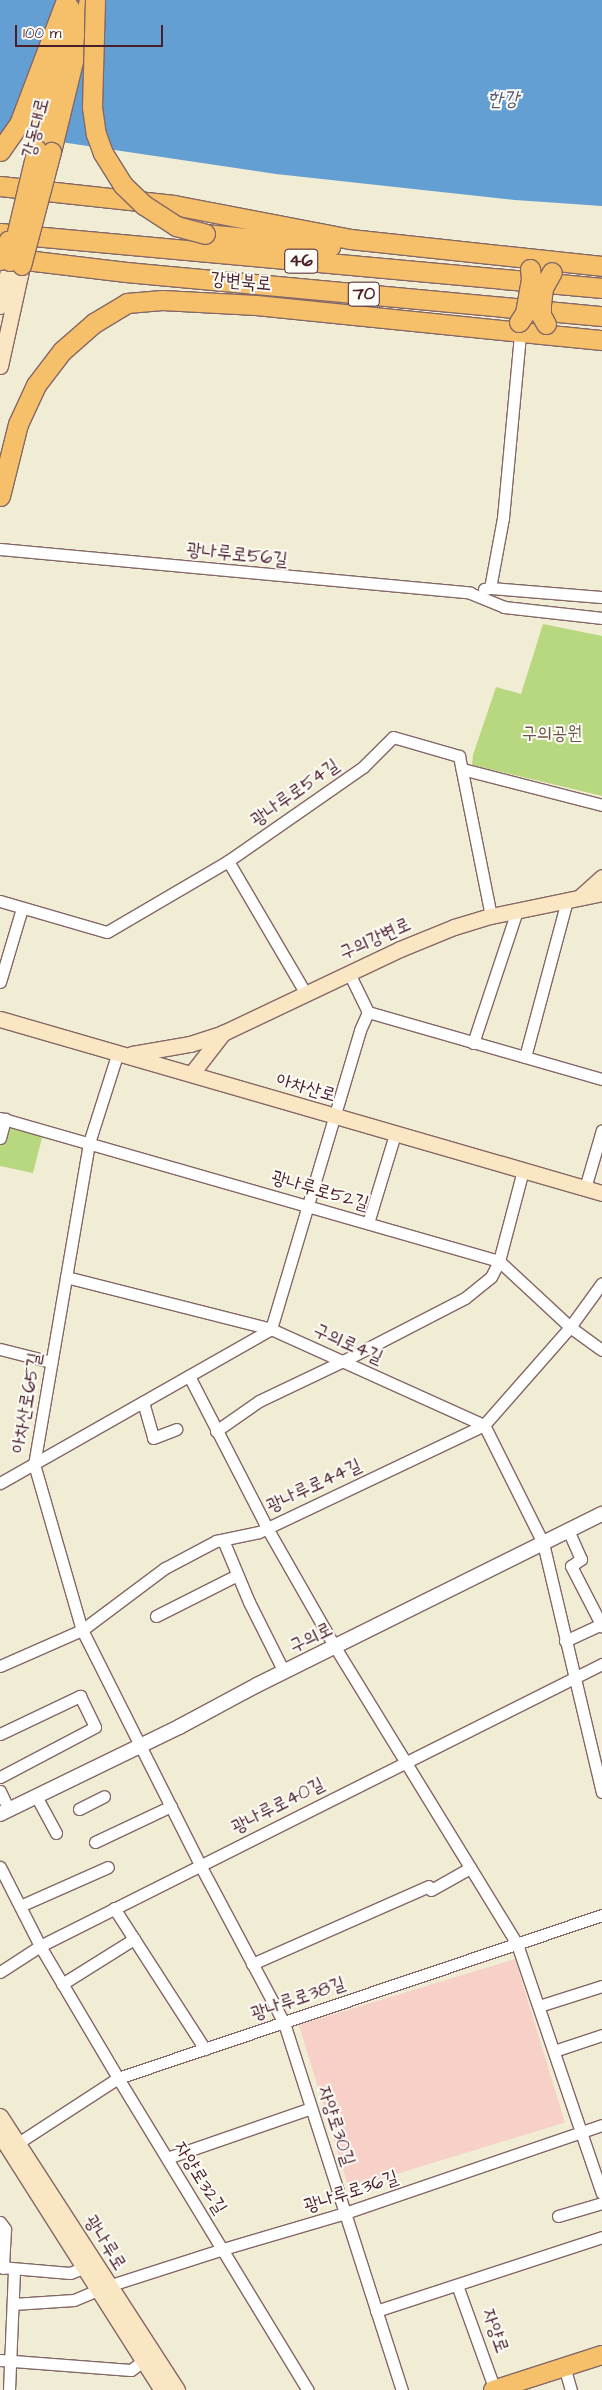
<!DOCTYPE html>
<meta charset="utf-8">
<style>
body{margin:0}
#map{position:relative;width:602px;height:2390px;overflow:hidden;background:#f1ecd4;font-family:"Architects Daughter","Poor Story",sans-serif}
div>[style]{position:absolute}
.built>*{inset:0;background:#f7d1c8;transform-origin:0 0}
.green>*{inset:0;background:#b8d87f}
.water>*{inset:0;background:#649fd4}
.roads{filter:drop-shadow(1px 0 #846766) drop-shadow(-1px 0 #846766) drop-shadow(0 1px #846766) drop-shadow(0 -1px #846766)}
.minor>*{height:11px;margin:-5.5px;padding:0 5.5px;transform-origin:5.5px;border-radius:5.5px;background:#fff}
.tertiary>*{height:14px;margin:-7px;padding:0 7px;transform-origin:7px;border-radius:7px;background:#fff}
.secondary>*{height:15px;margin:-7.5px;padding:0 7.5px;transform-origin:7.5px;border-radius:7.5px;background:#fbe6c4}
.primary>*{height:18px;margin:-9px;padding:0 9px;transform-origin:9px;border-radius:9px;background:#f6c06b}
.trunk>*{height:19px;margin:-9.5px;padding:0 9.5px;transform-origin:9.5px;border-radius:9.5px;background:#f6c06b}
.bridges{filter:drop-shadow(1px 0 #846766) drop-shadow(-1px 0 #846766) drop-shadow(0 1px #846766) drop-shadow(0 -1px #846766)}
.primary-bridge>*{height:18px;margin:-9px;padding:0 9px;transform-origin:9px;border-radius:9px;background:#f6c06b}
.trunk-bridge>*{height:19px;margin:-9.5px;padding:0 9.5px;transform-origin:9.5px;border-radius:9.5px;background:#f6c06b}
span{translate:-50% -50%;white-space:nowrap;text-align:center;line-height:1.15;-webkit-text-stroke:4px #fdfcf7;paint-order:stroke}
.shield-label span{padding:1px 4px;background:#fdfcf7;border:1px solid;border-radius:4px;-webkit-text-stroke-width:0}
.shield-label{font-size:18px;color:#4a1f2b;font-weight:700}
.street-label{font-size:19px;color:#4a1f2b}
.park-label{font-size:19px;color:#6b5644}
.water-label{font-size:20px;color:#565977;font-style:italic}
.scale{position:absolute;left:15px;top:25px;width:148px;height:22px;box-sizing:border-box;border:2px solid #4a1f2b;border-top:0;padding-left:6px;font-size:15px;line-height:18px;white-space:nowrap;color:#4a1f2b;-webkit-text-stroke:4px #fdfcf7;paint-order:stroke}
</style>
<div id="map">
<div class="built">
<i style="left:515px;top:1959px;width:171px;height:226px;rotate:73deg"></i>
</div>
<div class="green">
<i style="clip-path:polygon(543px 624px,602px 636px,602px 796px,472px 765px,473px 755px,496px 687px,521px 694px)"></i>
<i style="clip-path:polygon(5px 1119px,44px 1130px,33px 1173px,0 1166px,0 1138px)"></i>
</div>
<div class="water">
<i style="clip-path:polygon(0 0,602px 0,602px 206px,515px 200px,276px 174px,0 133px)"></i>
</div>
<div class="roads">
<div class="minor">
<i style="left:0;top:549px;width:472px;rotate:5.3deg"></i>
<i style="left:470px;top:593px;width:37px;rotate:22deg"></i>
<i style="left:504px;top:607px;width:99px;rotate:6.4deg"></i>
<i style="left:490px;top:588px;width:71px;rotate:-79.5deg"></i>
<i style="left:503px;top:518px;width:186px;rotate:-84.7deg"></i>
<i style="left:484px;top:589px;width:6px;rotate:-9deg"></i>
<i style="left:490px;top:588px;width:112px;rotate:4.6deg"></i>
<i style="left:462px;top:769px;width:145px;rotate:14.4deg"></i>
<i style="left:228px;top:861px;width:154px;rotate:59.6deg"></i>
<i style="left:0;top:901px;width:111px;rotate:16.2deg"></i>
<i style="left:107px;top:932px;width:140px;rotate:-30.4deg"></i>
<i style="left:228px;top:861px;width:165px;rotate:-34.8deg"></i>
<i style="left:363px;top:767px;width:42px;rotate:-45deg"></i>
<i style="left:393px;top:737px;width:69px;rotate:16.1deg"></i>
<i style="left:459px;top:756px;width:163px;rotate:78.7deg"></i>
<i style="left:0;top:982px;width:77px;rotate:-73.4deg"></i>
<i style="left:368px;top:1012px;width:243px;rotate:16deg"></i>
<i style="left:473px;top:1043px;width:139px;rotate:-71.6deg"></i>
<i style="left:118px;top:1052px;width:96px;rotate:107.7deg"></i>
<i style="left:89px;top:1143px;width:326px;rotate:99.7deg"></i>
<i style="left:34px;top:1464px;width:173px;rotate:73.9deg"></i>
<i style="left:82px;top:1630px;width:263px;rotate:63.3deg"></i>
<i style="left:200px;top:1865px;width:179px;rotate:62deg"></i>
<i style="left:284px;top:2023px;width:386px;rotate:72.2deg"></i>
<i style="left:525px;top:1057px;width:163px;rotate:-75deg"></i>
<i style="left:0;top:1118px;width:519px;rotate:15.99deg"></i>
<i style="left:499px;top:1261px;width:97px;rotate:42.9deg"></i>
<i style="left:570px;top:1327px;width:39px;rotate:36deg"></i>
<i style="left:0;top:1138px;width:20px;rotate:-75deg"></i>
<i style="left:585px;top:1188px;width:60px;rotate:-73.7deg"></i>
<i style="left:368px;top:1223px;width:93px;rotate:-73.1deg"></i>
<i style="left:66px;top:1277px;width:211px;rotate:14.2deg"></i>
<i style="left:271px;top:1329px;width:234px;rotate:24.3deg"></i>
<i style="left:484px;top:1425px;width:132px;rotate:63.4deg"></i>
<i style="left:543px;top:1543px;width:256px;rotate:76.7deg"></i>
<i style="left:0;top:1349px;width:53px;rotate:14.3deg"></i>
<i style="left:189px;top:1376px;width:171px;rotate:62.8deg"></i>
<i style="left:267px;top:1528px;width:137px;rotate:60.3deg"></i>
<i style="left:335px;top:1647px;width:348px;rotate:58.5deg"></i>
<i style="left:517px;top:1944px;width:263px;rotate:71.2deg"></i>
<i style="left:143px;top:1402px;width:37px;rotate:74deg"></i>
<i style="left:153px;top:1438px;width:25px;rotate:-21deg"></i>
<i style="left:216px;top:1431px;width:52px;rotate:-34.9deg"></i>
<i style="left:259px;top:1401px;width:93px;rotate:-25.5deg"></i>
<i style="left:343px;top:1361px;width:137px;rotate:-27.3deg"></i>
<i style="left:465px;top:1298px;width:33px;rotate:-39deg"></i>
<i style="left:491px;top:1277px;width:18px;rotate:-63deg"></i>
<i style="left:499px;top:1261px;width:94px;rotate:-75.2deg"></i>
<i style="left:0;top:1483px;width:312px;rotate:-29.6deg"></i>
<i style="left:271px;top:1329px;width:312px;rotate:-73.4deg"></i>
<i style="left:360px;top:1030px;width:20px;rotate:-66deg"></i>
<i style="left:368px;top:1012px;width:43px;rotate:-116deg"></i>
<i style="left:568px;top:1530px;width:32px;rotate:66deg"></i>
<i style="left:581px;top:1559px;width:12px;rotate:145deg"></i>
<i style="left:571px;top:1566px;width:68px;rotate:62.7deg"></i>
<i style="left:223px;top:1540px;width:67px;rotate:67.2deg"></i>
<i style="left:249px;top:1602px;width:78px;rotate:63.4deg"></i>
<i style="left:156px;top:1616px;width:91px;rotate:-26.8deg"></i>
<i style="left:565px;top:1641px;width:41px;rotate:-24.7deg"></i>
<i style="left:0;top:1666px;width:90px;rotate:-23.7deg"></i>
<i style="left:82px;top:1630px;width:104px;rotate:-36.8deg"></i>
<i style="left:165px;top:1568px;width:58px;rotate:-27.9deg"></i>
<i style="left:216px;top:1541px;width:44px;rotate:-11.8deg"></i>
<i style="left:259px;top:1532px;width:249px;rotate:-25.4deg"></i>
<i style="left:484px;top:1425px;width:130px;rotate:-48.7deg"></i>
<i style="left:570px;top:1327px;width:54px;rotate:-54deg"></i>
<i style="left:0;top:1734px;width:89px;rotate:-25.4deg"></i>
<i style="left:80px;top:1696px;width:34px;rotate:64deg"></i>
<i style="left:95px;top:1727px;width:107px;rotate:152.2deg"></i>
<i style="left:0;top:1791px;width:21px;rotate:65deg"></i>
<i style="left:36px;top:1796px;width:42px;rotate:61.6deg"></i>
<i style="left:79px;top:1809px;width:28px;rotate:-27deg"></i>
<i style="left:95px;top:1842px;width:84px;rotate:-25.3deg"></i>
<i style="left:0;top:1867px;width:89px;rotate:63.1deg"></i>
<i style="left:40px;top:1946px;width:153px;rotate:59.4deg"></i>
<i style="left:118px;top:2078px;width:365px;rotate:58.7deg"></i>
<i style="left:431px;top:1890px;width:45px;rotate:-29.4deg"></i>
<i style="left:20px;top:1906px;width:96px;rotate:-23.9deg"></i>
<i style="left:114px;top:1908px;width:168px;rotate:57.2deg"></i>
<i style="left:252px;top:1964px;width:193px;rotate:-23.8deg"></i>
<i style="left:0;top:1972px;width:48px;rotate:-33deg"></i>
<i style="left:40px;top:1946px;width:629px;rotate:-26.65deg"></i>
<i style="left:62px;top:1984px;width:85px;rotate:-32deg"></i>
<i style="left:539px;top:2006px;width:66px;rotate:-17.6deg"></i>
<i style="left:554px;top:2051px;width:51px;rotate:-18.4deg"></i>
<i style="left:18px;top:2143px;width:119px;rotate:-33deg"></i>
<i style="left:118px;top:2078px;width:511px;rotate:-18.61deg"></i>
<i style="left:167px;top:2158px;width:152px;rotate:-19.1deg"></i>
<i style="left:558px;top:2216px;width:46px;rotate:-16.5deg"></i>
<i style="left:0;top:2222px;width:9px;rotate:54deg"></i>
<i style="left:5px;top:2229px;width:39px;rotate:93deg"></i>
<i style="left:0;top:2267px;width:70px;rotate:4.9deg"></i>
<i style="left:70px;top:2273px;width:14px;rotate:-21deg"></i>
<i style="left:457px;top:2285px;width:112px;rotate:70.1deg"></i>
<i style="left:108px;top:2286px;width:121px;rotate:-17.8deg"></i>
<i style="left:223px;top:2249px;width:127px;rotate:-16.4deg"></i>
<i style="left:345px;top:2213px;width:272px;rotate:-18.9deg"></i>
<i style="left:13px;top:2304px;width:61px;rotate:-3.8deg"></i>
<i style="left:74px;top:2300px;width:26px;rotate:-23deg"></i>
<i style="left:376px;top:2311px;width:238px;rotate:-18.1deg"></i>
<i style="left:0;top:2360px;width:131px;rotate:4.4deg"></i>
<i style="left:131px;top:2370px;width:15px;rotate:-37deg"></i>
<i style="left:564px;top:2366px;width:25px;rotate:74deg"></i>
<i style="left:9px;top:2390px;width:121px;rotate:-87.6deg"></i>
</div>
<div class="tertiary">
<i style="left:0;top:1814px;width:199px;rotate:-25.9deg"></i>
<i style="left:179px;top:1727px;width:89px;rotate:-28.3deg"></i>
<i style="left:257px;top:1685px;width:385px;rotate:-26.4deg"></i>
</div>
<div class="secondary">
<i style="left:0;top:306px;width:45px;rotate:-77.2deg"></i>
<i style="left:0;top:366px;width:102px;rotate:-77.6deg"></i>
<i style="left:581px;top:896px;width:28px;rotate:-42deg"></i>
<i style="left:0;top:1019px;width:627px;rotate:16.12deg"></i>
<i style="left:132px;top:1054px;width:59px;rotate:-9.8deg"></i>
<i style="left:190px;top:1044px;width:35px;rotate:-18deg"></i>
<i style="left:223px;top:1033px;width:196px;rotate:-25.4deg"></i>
<i style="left:400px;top:949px;width:58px;rotate:-22.2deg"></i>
<i style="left:454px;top:927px;width:39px;rotate:-17deg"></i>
<i style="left:491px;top:916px;width:113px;rotate:-11.7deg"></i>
<i style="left:192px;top:1073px;width:51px;rotate:-52.2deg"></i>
<i style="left:0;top:2116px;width:326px;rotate:57.1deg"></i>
<i style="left:0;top:2135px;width:302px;rotate:57.6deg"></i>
</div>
<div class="primary">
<i style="left:37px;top:149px;width:145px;rotate:-76.8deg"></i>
<i style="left:52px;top:152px;width:156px;rotate:-76.3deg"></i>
<i style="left:493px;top:2390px;width:114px;rotate:-17.8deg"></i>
</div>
<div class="trunk">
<i style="left:0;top:151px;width:33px;rotate:-55deg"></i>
<i style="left:19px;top:124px;width:133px;rotate:-69.2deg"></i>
<i style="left:0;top:186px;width:175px;rotate:6.2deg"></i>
<i style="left:174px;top:205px;width:179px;rotate:10.9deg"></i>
<i style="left:350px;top:239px;width:253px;rotate:6.1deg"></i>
<i style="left:0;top:233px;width:605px;rotate:5.22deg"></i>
<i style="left:205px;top:234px;width:126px;rotate:5.5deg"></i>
<i style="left:9px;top:258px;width:118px;rotate:6.8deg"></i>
<i style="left:126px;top:272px;width:478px;rotate:5.3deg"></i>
<i style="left:0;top:496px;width:74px;rotate:-76deg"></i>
<i style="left:18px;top:424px;width:43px;rotate:-65.2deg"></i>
<i style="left:36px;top:385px;width:43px;rotate:-52.6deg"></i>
<i style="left:62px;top:351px;width:43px;rotate:-41.2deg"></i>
<i style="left:94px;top:323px;width:39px;rotate:-31deg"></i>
<i style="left:127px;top:303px;width:35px;rotate:-5deg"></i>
<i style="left:162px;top:300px;width:94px;rotate:3deg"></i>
<i style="left:256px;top:305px;width:348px;rotate:5.8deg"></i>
</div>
</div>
<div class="bridges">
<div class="primary-bridge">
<i style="left:10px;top:262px;width:116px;rotate:-76.6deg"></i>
<i style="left:22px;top:266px;width:118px;rotate:-75.3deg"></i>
</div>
<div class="trunk-bridge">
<i style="left:95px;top:0;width:107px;rotate:91.6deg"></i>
<i style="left:92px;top:107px;width:27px;rotate:82deg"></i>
<i style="left:96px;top:134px;width:20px;rotate:70deg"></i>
<i style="left:103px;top:153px;width:38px;rotate:58deg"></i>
<i style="left:123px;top:185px;width:29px;rotate:44deg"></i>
<i style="left:144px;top:205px;width:38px;rotate:33deg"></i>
<i style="left:176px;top:226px;width:30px;rotate:15deg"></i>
<i style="left:0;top:260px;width:21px;rotate:-67deg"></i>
<i style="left:519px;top:322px;width:11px;rotate:-56deg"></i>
<i style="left:525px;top:313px;width:36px;rotate:-80deg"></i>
<i style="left:531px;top:278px;width:9px;rotate:-96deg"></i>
<i style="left:546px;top:324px;width:10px;rotate:-119deg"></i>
<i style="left:541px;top:315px;width:11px;rotate:-90deg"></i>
<i style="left:541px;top:304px;width:16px;rotate:-83deg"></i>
<i style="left:543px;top:288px;width:18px;rotate:-61deg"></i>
</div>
</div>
<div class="shield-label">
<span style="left:301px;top:261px">46</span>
<span style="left:364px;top:294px">70</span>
</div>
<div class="street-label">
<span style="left:36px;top:128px;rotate:-76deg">강동대로</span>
<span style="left:241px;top:282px;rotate:5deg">강변북로</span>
<span style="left:237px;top:555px;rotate:6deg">광나루로56길</span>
<span style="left:295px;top:793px;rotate:-35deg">광나루로54길</span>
<span style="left:375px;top:939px;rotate:-24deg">구의강변로</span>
<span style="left:306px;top:1088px;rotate:16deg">아차산로</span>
<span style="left:320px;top:1191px;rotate:16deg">광나루로52길</span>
<span style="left:348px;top:1344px;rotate:24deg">구의로4길</span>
<span style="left:27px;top:1403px;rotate:-80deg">아차산로65길</span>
<span style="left:314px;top:1486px;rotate:-25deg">광나루로44길</span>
<span style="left:311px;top:1638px;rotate:-26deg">구의로</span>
<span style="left:278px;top:1806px;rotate:-27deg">광나루로40길</span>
<span style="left:298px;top:1999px;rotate:-19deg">광나루로38길</span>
<span style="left:336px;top:2126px;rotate:72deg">자양로30길</span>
<span style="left:200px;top:2178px;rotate:58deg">자양로32길</span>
<span style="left:351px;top:2192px;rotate:-18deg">광나루로36길</span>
<span style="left:105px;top:2243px;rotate:58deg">광나루로</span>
<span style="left:495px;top:2331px;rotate:71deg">자양로</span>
</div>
<div class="park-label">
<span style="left:552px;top:734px">구의공원</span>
</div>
<div class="water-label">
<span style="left:503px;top:99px">한강</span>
</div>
<div class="scale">100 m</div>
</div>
